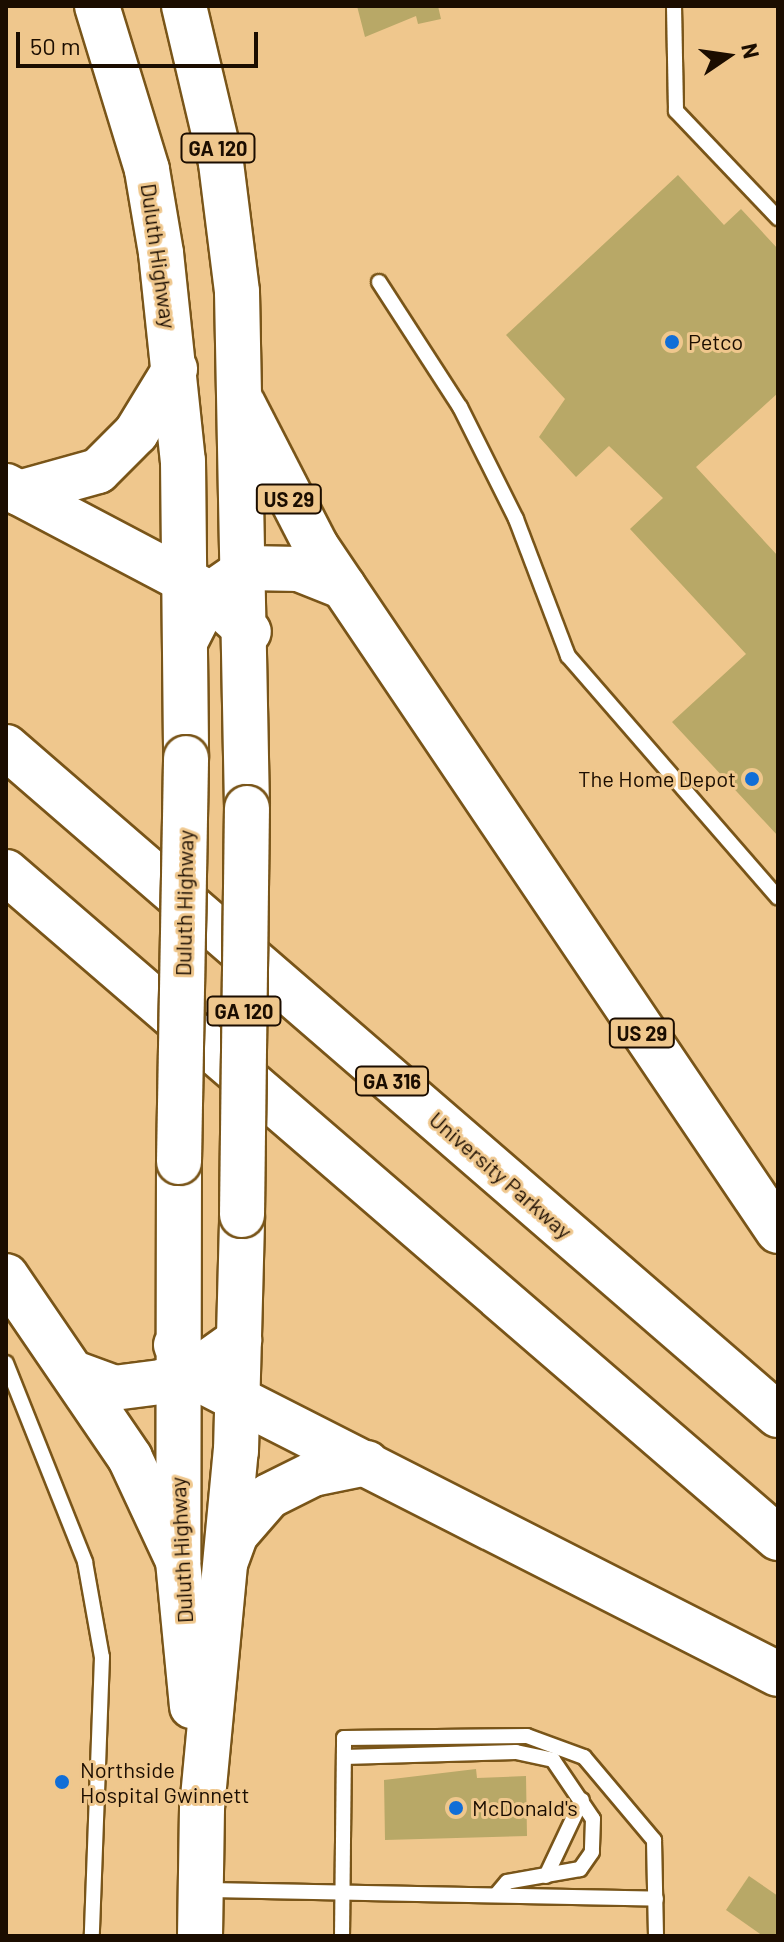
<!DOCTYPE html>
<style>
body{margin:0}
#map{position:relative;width:784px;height:1942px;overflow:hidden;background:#efc78d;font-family:Barlow,sans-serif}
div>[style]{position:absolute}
.building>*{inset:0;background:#b8a867}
.roads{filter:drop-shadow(2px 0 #795519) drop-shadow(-2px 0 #795519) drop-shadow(0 2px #795519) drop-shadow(0 -2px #795519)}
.service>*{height:14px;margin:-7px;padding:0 7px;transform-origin:7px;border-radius:7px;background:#fff}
.primary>*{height:44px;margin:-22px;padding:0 22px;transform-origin:22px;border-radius:22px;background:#fff}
.motorway>*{height:44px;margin:-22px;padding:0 22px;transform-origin:22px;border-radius:22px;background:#fff}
.bridges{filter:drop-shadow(2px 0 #795519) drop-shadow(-2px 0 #795519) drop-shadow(0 2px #795519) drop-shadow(0 -2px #795519)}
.primary-bridge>*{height:44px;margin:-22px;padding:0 22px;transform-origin:22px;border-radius:22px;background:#fff}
.dots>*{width:22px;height:22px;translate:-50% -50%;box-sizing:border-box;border:4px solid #efc78d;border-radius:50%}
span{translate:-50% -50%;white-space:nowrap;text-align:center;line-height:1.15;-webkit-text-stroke:6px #efc78d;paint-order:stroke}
.shield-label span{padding:2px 6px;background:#efc78d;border:2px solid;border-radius:6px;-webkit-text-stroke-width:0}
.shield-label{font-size:20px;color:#1b0d00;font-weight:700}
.street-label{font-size:22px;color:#1b0d00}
.poi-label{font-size:22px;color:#1b0d00}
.left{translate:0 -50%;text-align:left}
.right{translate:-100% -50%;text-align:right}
.frame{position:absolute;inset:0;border:8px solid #1b0d00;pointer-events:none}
.north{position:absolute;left:688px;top:16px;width:80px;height:80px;-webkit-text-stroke:6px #efc78d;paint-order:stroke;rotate:77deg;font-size:22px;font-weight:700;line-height:32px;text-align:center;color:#1b0d00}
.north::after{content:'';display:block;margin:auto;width:28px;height:36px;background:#1b0d00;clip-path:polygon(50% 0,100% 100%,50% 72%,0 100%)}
.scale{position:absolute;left:16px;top:32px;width:242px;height:36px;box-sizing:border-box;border:4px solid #1b0d00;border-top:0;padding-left:10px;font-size:24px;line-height:28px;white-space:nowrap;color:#1b0d00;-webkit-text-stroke:6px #efc78d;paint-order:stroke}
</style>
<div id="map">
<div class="building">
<i style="clip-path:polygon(357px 6px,438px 6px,441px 19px,418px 24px,416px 16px,365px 37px)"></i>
<i style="clip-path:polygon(678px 175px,724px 225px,741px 209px,778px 249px,778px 393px,696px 467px,778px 556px,778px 836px,672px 722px,746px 654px,630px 529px,663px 498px,609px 446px,576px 477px,539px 437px,565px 399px,506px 335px)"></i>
<i style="clip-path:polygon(476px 1769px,477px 1778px,526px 1776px,527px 1836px,385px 1840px,384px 1780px)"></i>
<i style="clip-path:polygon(749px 1876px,778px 1896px,778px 1936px,763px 1936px,726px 1910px)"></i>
</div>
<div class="roads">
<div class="service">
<i style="left:674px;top:6px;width:105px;rotate:88.9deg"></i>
<i style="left:676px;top:111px;width:148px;rotate:46.4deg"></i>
<i style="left:379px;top:282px;width:149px;rotate:57.1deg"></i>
<i style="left:460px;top:407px;width:125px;rotate:63.4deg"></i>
<i style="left:516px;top:519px;width:147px;rotate:69.2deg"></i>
<i style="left:568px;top:656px;width:320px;rotate:49deg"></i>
<i style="left:6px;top:1363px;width:214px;rotate:68.3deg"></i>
<i style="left:85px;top:1562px;width:97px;rotate:79.9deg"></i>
<i style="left:102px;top:1657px;width:279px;rotate:92.1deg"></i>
<i style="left:344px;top:1757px;width:172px;rotate:-1.7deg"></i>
<i style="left:516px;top:1752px;width:38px;rotate:12deg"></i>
<i style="left:553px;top:1760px;width:71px;rotate:55.9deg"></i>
<i style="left:593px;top:1819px;width:33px;rotate:92deg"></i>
<i style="left:592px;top:1852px;width:21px;rotate:125deg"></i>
<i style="left:580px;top:1869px;width:74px;rotate:169.9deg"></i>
<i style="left:507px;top:1882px;width:17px;rotate:130deg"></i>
<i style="left:546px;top:1876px;width:84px;rotate:-64.7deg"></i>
<i style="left:204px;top:1890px;width:452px;rotate:1.1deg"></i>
<i style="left:342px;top:1936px;width:198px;rotate:-89.4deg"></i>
<i style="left:344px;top:1738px;width:183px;rotate:-0.6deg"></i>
<i style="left:527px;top:1736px;width:61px;rotate:20.2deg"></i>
<i style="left:584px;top:1757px;width:109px;rotate:49.9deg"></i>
<i style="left:654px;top:1840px;width:96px;rotate:88.8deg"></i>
</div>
<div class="primary">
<i style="left:97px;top:6px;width:171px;rotate:73deg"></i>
<i style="left:147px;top:170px;width:84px;rotate:80.4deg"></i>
<i style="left:161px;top:253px;width:209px;rotate:84deg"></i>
<i style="left:183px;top:461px;width:297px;rotate:89.4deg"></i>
<i style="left:184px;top:6px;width:161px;rotate:76.7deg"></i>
<i style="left:221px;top:163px;width:130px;rotate:82.9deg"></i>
<i style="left:237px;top:292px;width:516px;rotate:88.89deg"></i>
<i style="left:179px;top:1162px;width:399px;rotate:90.1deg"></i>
<i style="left:178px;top:1561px;width:146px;rotate:84.5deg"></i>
<i style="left:200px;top:1936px;width:128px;rotate:-89.1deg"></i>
<i style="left:202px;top:1808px;width:359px;rotate:-84.6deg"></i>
<i style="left:236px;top:1451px;width:236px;rotate:-88.5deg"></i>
</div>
<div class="motorway">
<i style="left:243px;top:404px;width:160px;rotate:62.8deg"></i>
<i style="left:316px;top:546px;width:826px;rotate:56deg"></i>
<i style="left:6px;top:486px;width:223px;rotate:27.8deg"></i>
<i style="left:203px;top:590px;width:62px;rotate:42.4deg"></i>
<i style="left:19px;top:493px;width:82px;rotate:-15.6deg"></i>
<i style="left:98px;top:471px;width:54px;rotate:-45deg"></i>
<i style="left:136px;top:433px;width:75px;rotate:-58.6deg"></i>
<i style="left:186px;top:640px;width:51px;rotate:-62.9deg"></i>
<i style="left:209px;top:595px;width:47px;rotate:-34.7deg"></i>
<i style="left:248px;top:568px;width:51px;rotate:1.1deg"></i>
<i style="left:299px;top:569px;width:48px;rotate:21.8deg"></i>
<i style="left:6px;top:747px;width:1021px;rotate:40.87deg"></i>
<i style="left:6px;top:872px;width:1020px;rotate:40.78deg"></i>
<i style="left:6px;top:1276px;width:220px;rotate:55.7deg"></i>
<i style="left:130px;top:1458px;width:114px;rotate:65deg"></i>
<i style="left:176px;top:1345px;width:42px;rotate:55.6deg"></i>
<i style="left:200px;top:1380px;width:648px;rotate:26.96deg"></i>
<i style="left:79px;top:1375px;width:37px;rotate:20deg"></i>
<i style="left:114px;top:1388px;width:47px;rotate:-7.3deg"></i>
<i style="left:161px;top:1382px;width:43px;rotate:-20.6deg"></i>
<i style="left:201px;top:1367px;width:47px;rotate:-35.4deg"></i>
<i style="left:226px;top:1561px;width:29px;rotate:-70deg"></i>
<i style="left:236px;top:1534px;width:50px;rotate:-49deg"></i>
<i style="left:269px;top:1496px;width:49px;rotate:-26.6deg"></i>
<i style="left:313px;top:1474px;width:55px;rotate:-11.5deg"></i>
</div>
</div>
<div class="bridges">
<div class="primary-bridge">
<i style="left:179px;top:1162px;width:404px;rotate:-89deg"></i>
<i style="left:242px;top:1215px;width:407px;rotate:-89.3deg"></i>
</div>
</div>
<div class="dots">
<i style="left:672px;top:342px;background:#116ed7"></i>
<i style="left:752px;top:779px;background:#116ed7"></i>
<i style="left:62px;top:1782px;background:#116ed7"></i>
<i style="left:456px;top:1808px;background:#116ed7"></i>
</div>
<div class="shield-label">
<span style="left:218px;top:148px">GA 120</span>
<span style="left:289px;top:499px">US 29</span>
<span style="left:244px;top:1011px">GA 120</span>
<span style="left:642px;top:1033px">US 29</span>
<span style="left:392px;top:1081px">GA 316</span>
</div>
<div class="street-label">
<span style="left:159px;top:256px;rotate:82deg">Duluth Highway</span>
<span style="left:184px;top:903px;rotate:-89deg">Duluth Highway</span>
<span style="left:501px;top:1175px;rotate:41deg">University Parkway</span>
<span style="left:181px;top:1550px;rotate:-93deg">Duluth Highway</span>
</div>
<div class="poi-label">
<span class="left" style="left:688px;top:342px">Petco</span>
<span class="right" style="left:736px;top:779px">The Home Depot</span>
<span class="left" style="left:80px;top:1782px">Northside<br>Hospital Gwinnett</span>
<span class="left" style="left:472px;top:1808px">McDonald's</span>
</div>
<div class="frame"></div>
<div class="north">N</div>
<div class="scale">50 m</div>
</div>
